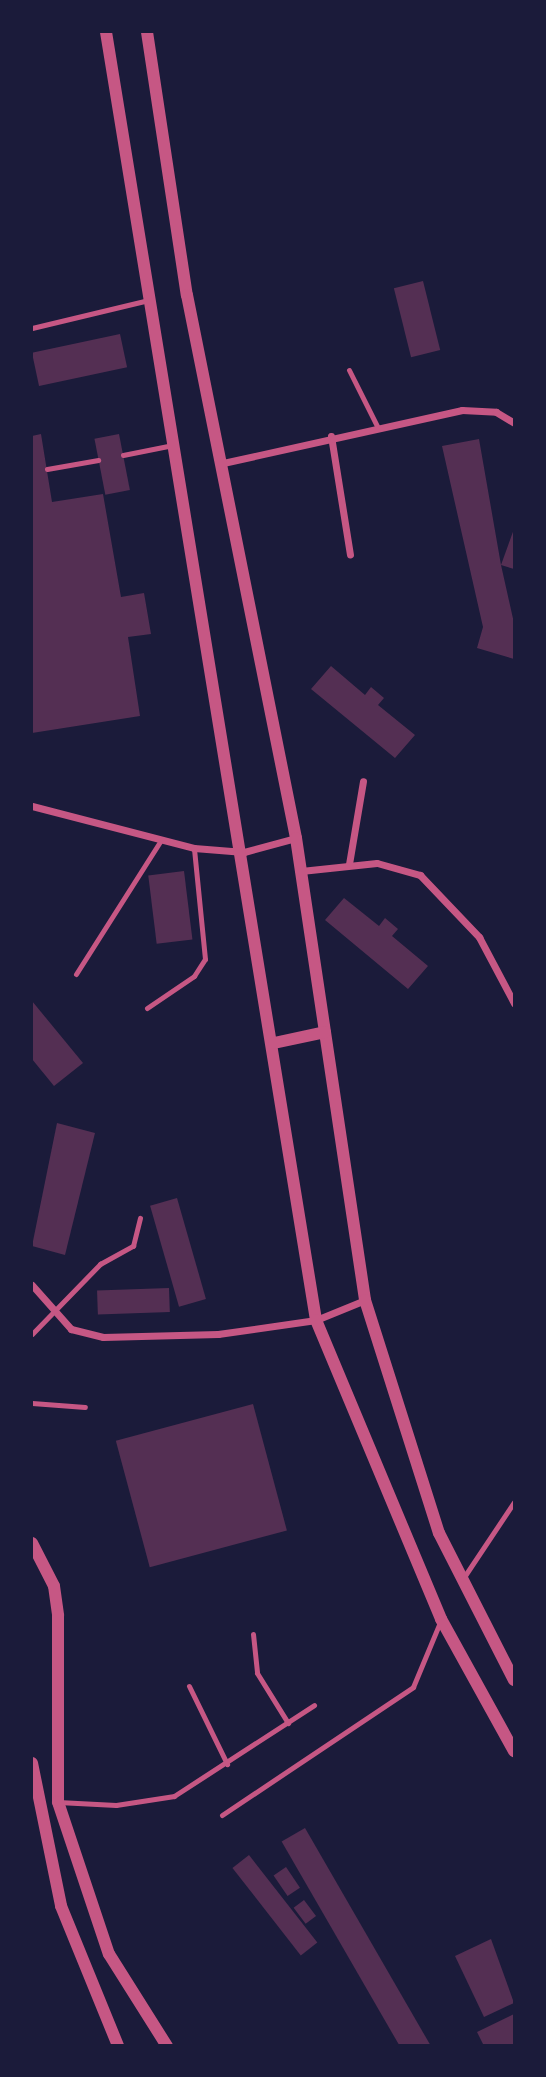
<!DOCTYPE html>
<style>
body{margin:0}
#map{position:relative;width:546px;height:2077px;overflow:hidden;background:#1b1b3a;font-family:Barlow,sans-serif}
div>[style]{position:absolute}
.building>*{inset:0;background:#542f53;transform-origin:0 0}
.service>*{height:5px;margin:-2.5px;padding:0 2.5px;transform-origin:2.5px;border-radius:2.5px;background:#c65784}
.minor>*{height:7px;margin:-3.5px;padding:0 3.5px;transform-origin:3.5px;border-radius:3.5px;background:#c65784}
.tertiary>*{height:12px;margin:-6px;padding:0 6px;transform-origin:6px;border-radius:6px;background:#c65784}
span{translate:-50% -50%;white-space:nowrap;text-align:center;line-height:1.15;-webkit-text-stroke:5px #1b1b3a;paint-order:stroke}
.frame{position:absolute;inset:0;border:33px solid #1b1b3a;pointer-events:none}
</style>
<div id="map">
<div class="building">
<i style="left:423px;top:281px;width:71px;height:30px;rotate:76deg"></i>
<i style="left:120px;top:334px;width:34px;height:90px;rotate:78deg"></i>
<i style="clip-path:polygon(41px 434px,52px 502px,103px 494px,121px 597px,144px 593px,151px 634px,128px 637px,140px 716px,32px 733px,32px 436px)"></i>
<i style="left:119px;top:434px;width:57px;height:25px;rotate:79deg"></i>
<i style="clip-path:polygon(479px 439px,501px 565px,514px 529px,514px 569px,501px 565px,514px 623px,514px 659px,477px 648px,483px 627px,442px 446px)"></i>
<i style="clip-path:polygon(331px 666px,365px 695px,371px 687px,384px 698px,378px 705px,415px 735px,395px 758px,311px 689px)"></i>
<i style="left:184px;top:871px;width:69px;height:36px;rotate:83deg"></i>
<i style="clip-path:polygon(344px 898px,379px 926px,385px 918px,398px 929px,392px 936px,428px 966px,408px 989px,325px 920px)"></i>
<i style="clip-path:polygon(32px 1001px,83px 1063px,54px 1086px,32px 1059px)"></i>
<i style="clip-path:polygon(57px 1123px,95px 1133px,65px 1255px,32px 1246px)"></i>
<i style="left:177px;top:1198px;width:105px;height:28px;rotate:74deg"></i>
<i style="left:169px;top:1288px;width:24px;height:72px;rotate:88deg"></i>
<i style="left:253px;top:1404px;width:131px;height:142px;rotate:75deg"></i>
<i style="left:305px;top:1828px;width:253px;height:27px;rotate:60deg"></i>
<i style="left:249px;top:1855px;width:111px;height:21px;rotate:52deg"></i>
<i style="left:286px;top:1867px;width:25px;height:15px;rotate:56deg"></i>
<i style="left:304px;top:1900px;width:20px;height:13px;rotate:53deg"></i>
<i style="clip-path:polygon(491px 1939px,514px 2003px,484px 2017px,455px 1956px)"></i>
<i style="clip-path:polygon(514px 2014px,514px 2046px,484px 2046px,477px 2032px)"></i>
</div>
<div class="service">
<i style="left:32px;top:328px;width:120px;rotate:-13.5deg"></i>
<i style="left:349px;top:370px;width:63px;rotate:63.4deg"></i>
<i style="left:123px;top:455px;width:51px;rotate:-11.3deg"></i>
<i style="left:47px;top:469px;width:52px;rotate:-10deg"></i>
<i style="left:76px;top:974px;width:159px;rotate:-57.6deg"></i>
<i style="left:147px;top:1008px;width:57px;rotate:-34.2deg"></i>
<i style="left:194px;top:976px;width:20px;rotate:-57deg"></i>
<i style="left:205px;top:959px;width:112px;rotate:-95.7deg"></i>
<i style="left:32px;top:1334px;width:98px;rotate:-45.8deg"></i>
<i style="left:100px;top:1264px;width:38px;rotate:-29deg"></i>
<i style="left:133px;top:1246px;width:29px;rotate:-76deg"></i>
<i style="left:32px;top:1403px;width:53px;rotate:4.3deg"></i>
<i style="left:464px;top:1577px;width:90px;rotate:-56.3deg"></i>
<i style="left:253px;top:1634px;width:39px;rotate:84deg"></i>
<i style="left:257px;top:1673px;width:59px;rotate:58.2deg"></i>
<i style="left:189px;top:1686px;width:87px;rotate:64deg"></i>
<i style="left:58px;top:1802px;width:58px;rotate:3deg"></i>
<i style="left:116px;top:1805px;width:59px;rotate:-8.8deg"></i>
<i style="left:174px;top:1796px;width:167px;rotate:-33deg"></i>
<i style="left:222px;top:1815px;width:230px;rotate:-33.8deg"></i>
<i style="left:413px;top:1687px;width:70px;rotate:-67.4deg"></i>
</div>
<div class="minor">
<i style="left:331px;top:436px;width:120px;rotate:80.9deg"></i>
<i style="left:223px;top:463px;width:245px;rotate:-12.5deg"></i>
<i style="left:462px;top:410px;width:34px;rotate:3deg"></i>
<i style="left:496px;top:412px;width:21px;rotate:31deg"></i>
<i style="left:32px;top:806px;width:167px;rotate:14.5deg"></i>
<i style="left:194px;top:848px;width:50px;rotate:4.6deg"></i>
<i style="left:244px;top:852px;width:54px;rotate:-15.1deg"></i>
<i style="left:349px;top:864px;width:84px;rotate:-80.4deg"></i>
<i style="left:301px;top:871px;width:76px;rotate:-6deg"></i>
<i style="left:377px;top:863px;width:45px;rotate:15.6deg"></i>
<i style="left:420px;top:875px;width:86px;rotate:46.4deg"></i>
<i style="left:479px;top:937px;width:75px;rotate:62.1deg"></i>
<i style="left:32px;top:1285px;width:59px;rotate:48.4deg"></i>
<i style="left:71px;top:1329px;width:33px;rotate:14deg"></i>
<i style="left:103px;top:1337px;width:115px;rotate:-1.5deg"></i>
<i style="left:218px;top:1334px;width:99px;rotate:-8.1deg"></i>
<i style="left:316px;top:1320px;width:53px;rotate:-22.2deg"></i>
</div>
<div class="tertiary">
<i style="left:106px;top:32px;width:1305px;rotate:80.74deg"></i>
<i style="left:316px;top:1320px;width:324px;rotate:67.3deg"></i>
<i style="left:441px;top:1619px;width:151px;rotate:61.1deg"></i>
<i style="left:147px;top:32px;width:266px;rotate:81.4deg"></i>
<i style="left:187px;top:295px;width:554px;rotate:78.65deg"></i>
<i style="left:296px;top:838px;width:467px;rotate:81.5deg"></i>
<i style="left:365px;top:1300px;width:244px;rotate:72.4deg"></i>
<i style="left:439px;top:1533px;width:165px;rotate:63deg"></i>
<i style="left:274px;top:1043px;width:52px;rotate:-12.2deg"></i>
<i style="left:32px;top:1543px;width:48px;rotate:62.9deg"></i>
<i style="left:54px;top:1586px;width:30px;rotate:82deg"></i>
<i style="left:58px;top:1616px;width:186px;rotate:90deg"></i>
<i style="left:58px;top:1802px;width:160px;rotate:71.5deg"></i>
<i style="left:109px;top:1954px;width:109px;rotate:57.8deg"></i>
<i style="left:32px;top:1763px;width:146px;rotate:78.5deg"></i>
<i style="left:61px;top:1906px;width:151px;rotate:67.8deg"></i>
</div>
<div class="frame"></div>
</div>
